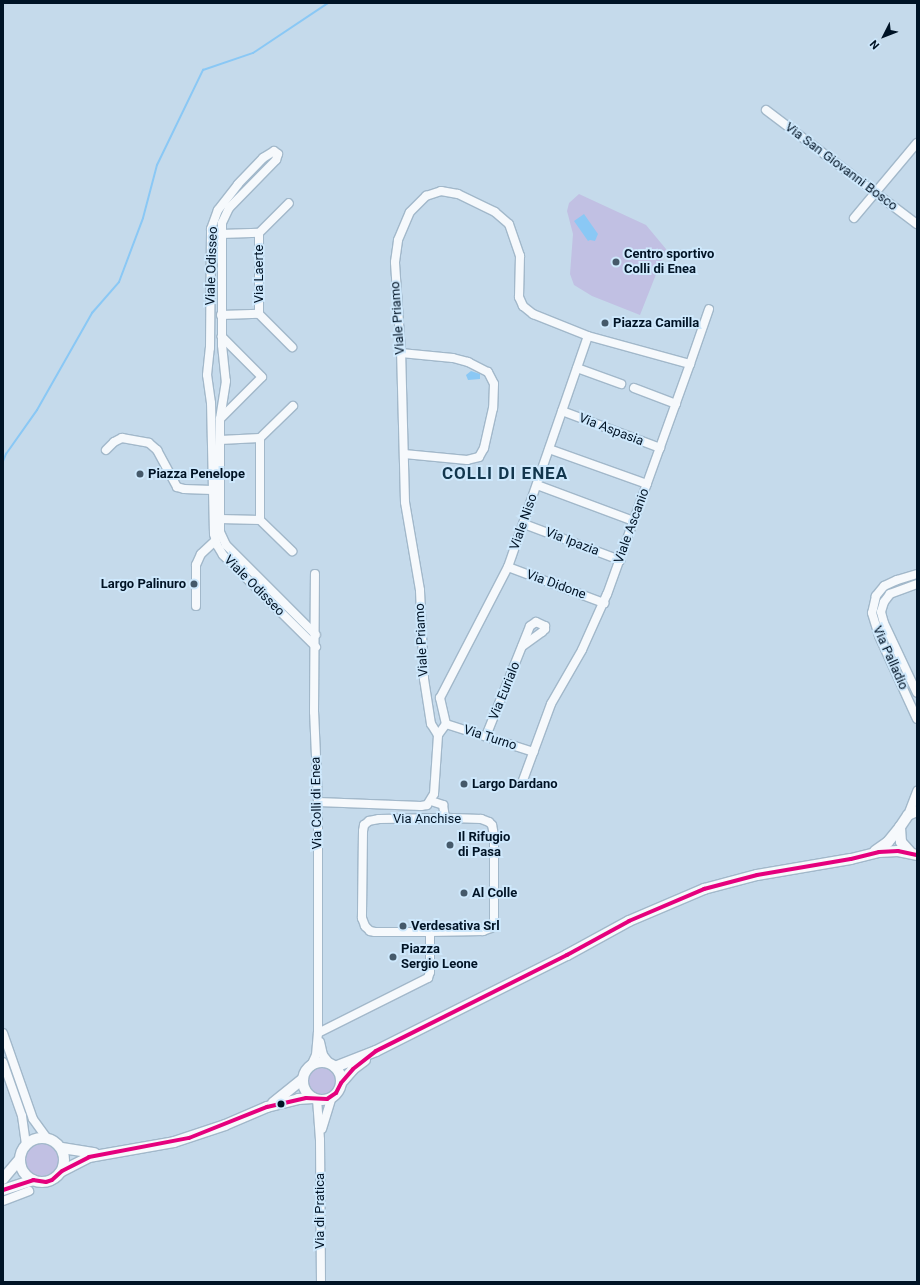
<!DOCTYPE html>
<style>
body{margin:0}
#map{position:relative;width:920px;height:1285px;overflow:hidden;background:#c5daeb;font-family:Roboto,sans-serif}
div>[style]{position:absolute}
.green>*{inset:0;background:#c1c0e3}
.round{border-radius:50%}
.water>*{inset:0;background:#8ac8f5}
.stream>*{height:2px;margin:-1px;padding:0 1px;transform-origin:1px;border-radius:1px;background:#8ac8f5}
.roads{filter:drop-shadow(1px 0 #a2b8ca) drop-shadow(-1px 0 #a2b8ca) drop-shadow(0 1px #a2b8ca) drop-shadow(0 -1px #a2b8ca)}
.minor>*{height:8px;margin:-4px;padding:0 4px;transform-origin:4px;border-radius:4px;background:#f6f9fc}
.major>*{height:10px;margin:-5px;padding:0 5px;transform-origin:5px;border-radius:5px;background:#f6f9fc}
.major>.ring{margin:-5px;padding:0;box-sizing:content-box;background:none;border:10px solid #f6f9fc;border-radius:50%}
.bus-1>*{height:4px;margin:-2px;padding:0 2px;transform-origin:2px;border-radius:2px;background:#e5007d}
.dots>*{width:11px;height:11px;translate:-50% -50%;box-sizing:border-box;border:2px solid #cee8fc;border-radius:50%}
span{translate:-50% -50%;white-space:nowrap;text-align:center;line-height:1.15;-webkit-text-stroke:4px #cee8fc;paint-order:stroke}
.street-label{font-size:13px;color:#001325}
.poi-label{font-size:13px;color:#001325;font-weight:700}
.left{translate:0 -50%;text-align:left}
.right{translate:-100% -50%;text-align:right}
.district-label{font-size:17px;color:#12364d;font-weight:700;letter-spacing:1px}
.frame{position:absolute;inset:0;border:4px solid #001325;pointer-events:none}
.north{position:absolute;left:864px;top:16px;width:40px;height:40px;-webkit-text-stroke:3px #cee8fc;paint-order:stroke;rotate:228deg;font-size:11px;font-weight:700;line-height:16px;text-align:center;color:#001325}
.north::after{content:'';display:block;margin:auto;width:14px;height:18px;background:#001325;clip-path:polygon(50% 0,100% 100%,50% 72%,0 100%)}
</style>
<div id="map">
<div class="green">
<i style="clip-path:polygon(579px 194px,646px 225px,666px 249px,640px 315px,592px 296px,574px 285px,570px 274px,573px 234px,567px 211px,569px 203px)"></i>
<i class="round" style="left:307px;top:1066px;width:30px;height:30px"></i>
<i class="round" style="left:25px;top:1143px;width:34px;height:34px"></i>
</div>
<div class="water">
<i style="clip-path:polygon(584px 214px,598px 234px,595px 241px,590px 240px,588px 241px,574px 221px)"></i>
<i style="clip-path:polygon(471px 371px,480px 374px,480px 379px,468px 380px,466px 375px)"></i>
</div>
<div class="stream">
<i style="left:3px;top:461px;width:8px;rotate:-67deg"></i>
<i style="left:6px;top:454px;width:54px;rotate:-54.8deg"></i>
<i style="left:37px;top:410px;width:112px;rotate:-60.4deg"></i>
<i style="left:92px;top:313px;width:41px;rotate:-48.9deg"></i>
<i style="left:119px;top:282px;width:68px;rotate:-69.4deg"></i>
<i style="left:143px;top:218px;width:55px;rotate:-75.2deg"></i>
<i style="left:157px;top:165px;width:106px;rotate:-64.2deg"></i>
<i style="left:203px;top:70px;width:53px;rotate:-18.8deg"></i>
<i style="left:253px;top:53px;width:90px;rotate:-33.7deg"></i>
</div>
<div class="roads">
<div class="minor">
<i style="left:766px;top:110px;width:189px;rotate:37.1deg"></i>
<i style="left:854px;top:218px;width:98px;rotate:-50deg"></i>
<i style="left:221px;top:234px;width:38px;rotate:-2deg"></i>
<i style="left:259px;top:233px;width:42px;rotate:-45deg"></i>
<i style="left:259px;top:314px;width:81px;rotate:-90deg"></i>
<i style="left:221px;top:315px;width:38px;rotate:-2deg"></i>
<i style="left:259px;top:314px;width:47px;rotate:45deg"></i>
<i style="left:401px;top:353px;width:52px;rotate:5.5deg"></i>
<i style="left:453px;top:358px;width:16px;rotate:15deg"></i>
<i style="left:468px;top:362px;width:22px;rotate:27deg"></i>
<i style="left:488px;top:372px;width:13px;rotate:63deg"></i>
<i style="left:494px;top:384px;width:24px;rotate:92deg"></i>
<i style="left:493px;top:408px;width:41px;rotate:102.7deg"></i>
<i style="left:484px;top:448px;width:10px;rotate:119deg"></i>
<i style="left:479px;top:457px;width:12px;rotate:166deg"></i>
<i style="left:467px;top:460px;width:63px;rotate:-174.6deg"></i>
<i style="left:690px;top:364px;width:58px;rotate:-70.9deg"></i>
<i style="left:577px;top:368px;width:47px;rotate:20deg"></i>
<i style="left:634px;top:388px;width:45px;rotate:20.9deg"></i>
<i style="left:562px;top:411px;width:105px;rotate:20.7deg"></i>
<i style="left:220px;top:419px;width:59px;rotate:-45deg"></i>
<i style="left:262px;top:377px;width:57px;rotate:-135deg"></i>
<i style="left:220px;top:440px;width:40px;rotate:-2.9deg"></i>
<i style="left:549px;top:449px;width:104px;rotate:19.7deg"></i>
<i style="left:106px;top:450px;width:11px;rotate:-45deg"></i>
<i style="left:114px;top:442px;width:9px;rotate:-27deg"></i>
<i style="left:122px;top:438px;width:27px;rotate:10deg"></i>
<i style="left:149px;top:443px;width:11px;rotate:41deg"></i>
<i style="left:157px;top:450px;width:42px;rotate:61.6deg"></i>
<i style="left:177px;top:487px;width:7px;rotate:16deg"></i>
<i style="left:184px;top:489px;width:28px;rotate:2deg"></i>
<i style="left:537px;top:485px;width:103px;rotate:20.4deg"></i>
<i style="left:220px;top:519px;width:40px;rotate:1.4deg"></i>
<i style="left:260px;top:520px;width:45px;rotate:44.1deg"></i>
<i style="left:260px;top:520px;width:82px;rotate:-90deg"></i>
<i style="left:260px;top:438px;width:46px;rotate:-44.1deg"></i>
<i style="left:524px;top:524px;width:103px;rotate:20.6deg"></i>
<i style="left:508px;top:567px;width:103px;rotate:20.6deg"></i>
<i style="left:917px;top:574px;width:21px;rotate:163deg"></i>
<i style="left:897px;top:580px;width:14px;rotate:155deg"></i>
<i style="left:884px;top:586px;width:13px;rotate:129deg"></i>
<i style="left:876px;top:596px;width:17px;rotate:103deg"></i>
<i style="left:872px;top:613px;width:24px;rotate:73deg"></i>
<i style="left:879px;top:636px;width:91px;rotate:65.4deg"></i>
<i style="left:917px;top:584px;width:29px;rotate:160deg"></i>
<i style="left:890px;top:594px;width:10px;rotate:127deg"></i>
<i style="left:884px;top:602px;width:10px;rotate:107deg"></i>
<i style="left:881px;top:612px;width:11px;rotate:75deg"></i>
<i style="left:884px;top:623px;width:77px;rotate:64.8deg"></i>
<i style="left:196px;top:606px;width:41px;rotate:-90deg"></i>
<i style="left:196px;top:565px;width:12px;rotate:-66deg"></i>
<i style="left:201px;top:554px;width:19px;rotate:-43deg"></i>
<i style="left:316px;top:647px;width:131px;rotate:-135.3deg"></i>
<i style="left:223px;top:555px;width:12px;rotate:-121deg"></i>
<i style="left:217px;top:545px;width:11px;rotate:-105deg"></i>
<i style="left:214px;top:534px;width:131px;rotate:-91.3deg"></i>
<i style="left:211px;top:403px;width:28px;rotate:-98deg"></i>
<i style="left:207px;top:375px;width:27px;rotate:-84deg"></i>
<i style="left:210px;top:348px;width:119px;rotate:-89.5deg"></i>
<i style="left:211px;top:229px;width:20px;rotate:-70deg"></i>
<i style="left:218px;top:210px;width:33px;rotate:-52deg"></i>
<i style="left:238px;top:184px;width:36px;rotate:-46deg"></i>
<i style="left:263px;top:158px;width:13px;rotate:-32deg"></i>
<i style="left:274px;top:151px;width:5px;rotate:37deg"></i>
<i style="left:278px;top:154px;width:6px;rotate:108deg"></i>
<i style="left:276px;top:160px;width:67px;rotate:134.4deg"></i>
<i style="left:229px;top:208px;width:17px;rotate:115deg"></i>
<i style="left:222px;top:223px;width:122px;rotate:90deg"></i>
<i style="left:222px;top:345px;width:36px;rotate:84deg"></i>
<i style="left:226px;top:381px;width:38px;rotate:99deg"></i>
<i style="left:220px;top:419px;width:113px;rotate:90deg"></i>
<i style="left:220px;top:532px;width:14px;rotate:65deg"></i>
<i style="left:226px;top:545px;width:127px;rotate:45deg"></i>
<i style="left:440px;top:698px;width:148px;rotate:-62.6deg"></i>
<i style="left:508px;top:567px;width:244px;rotate:-70.9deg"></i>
<i style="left:446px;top:724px;width:92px;rotate:17.7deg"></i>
<i style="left:438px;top:735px;width:13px;rotate:-122deg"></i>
<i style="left:431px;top:724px;width:46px;rotate:-98.8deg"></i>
<i style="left:424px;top:679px;width:89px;rotate:-92.6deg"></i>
<i style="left:420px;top:590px;width:89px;rotate:-99.7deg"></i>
<i style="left:405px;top:502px;width:149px;rotate:-91.5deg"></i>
<i style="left:401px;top:353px;width:91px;rotate:-93.8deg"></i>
<i style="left:395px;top:262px;width:22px;rotate:-82deg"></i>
<i style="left:398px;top:240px;width:30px;rotate:-67deg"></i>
<i style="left:410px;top:212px;width:23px;rotate:-45deg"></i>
<i style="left:426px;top:196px;width:16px;rotate:-18deg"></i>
<i style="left:441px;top:191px;width:17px;rotate:10deg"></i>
<i style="left:458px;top:194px;width:41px;rotate:25.9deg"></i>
<i style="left:495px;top:212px;width:18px;rotate:41deg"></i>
<i style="left:509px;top:224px;width:34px;rotate:71deg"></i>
<i style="left:520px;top:256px;width:41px;rotate:91.4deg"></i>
<i style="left:519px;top:297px;width:10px;rotate:66deg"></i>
<i style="left:523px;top:306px;width:13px;rotate:39deg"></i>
<i style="left:533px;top:314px;width:59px;rotate:21.8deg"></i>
<i style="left:588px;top:336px;width:106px;rotate:15.4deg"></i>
<i style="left:690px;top:364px;width:245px;rotate:109.8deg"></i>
<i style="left:607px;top:594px;width:61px;rotate:114.1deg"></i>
<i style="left:582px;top:650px;width:62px;rotate:119.9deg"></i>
<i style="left:551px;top:704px;width:81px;rotate:110.2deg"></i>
<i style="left:438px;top:735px;width:14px;rotate:-54deg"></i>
<i style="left:446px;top:724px;width:27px;rotate:-103deg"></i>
<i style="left:486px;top:736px;width:118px;rotate:-68.2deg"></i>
<i style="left:530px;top:626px;width:7px;rotate:-34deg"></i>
<i style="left:536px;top:622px;width:10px;rotate:24deg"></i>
<i style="left:545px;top:626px;width:3px;rotate:90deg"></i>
<i style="left:545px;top:629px;width:4px;rotate:135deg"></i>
<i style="left:542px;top:632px;width:24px;rotate:144deg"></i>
<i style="left:431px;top:801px;width:13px;rotate:18deg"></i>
<i style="left:443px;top:805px;width:13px;rotate:81deg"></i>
<i style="left:318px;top:802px;width:103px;rotate:2.2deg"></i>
<i style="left:421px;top:806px;width:6px;rotate:-9deg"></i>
<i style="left:427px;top:805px;width:13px;rotate:-58deg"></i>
<i style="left:434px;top:794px;width:59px;rotate:-86.1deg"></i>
<i style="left:908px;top:815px;width:26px;rotate:-69deg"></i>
<i style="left:3px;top:1033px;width:91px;rotate:70.8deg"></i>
<i style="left:33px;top:1119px;width:22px;rotate:54deg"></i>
<i style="left:318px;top:1033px;width:123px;rotate:-26.6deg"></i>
<i style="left:428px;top:978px;width:6px;rotate:-72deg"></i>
<i style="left:430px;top:972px;width:40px;rotate:-90deg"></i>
<i style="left:430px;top:932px;width:53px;rotate:-1.1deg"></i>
<i style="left:483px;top:931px;width:9px;rotate:-21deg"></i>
<i style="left:491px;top:928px;width:7px;rotate:-63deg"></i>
<i style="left:494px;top:922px;width:87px;rotate:-90deg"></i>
<i style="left:494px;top:835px;width:10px;rotate:-101deg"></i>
<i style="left:492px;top:825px;width:4px;rotate:-135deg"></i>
<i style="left:489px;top:822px;width:9px;rotate:-159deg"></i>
<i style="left:481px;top:819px;width:36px;rotate:-178deg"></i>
<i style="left:445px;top:818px;width:66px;rotate:179.1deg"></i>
<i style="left:379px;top:819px;width:10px;rotate:169deg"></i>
<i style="left:369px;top:821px;width:6px;rotate:141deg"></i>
<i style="left:364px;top:825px;width:6px;rotate:99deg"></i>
<i style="left:363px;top:831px;width:87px;rotate:90.7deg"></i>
<i style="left:362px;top:918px;width:9px;rotate:69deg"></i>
<i style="left:365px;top:926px;width:7px;rotate:45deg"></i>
<i style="left:370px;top:931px;width:5px;rotate:11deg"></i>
<i style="left:375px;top:932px;width:55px"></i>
<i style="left:320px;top:1042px;width:13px;rotate:77deg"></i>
<i style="left:323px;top:1055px;width:11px;rotate:52deg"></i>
<i style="left:3px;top:1062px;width:57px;rotate:70.6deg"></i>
<i style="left:22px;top:1116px;width:27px;rotate:82deg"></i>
<i style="left:311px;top:1066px;width:12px;rotate:-66deg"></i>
<i style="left:316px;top:1055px;width:22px;rotate:-85deg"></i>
<i style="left:318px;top:1033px;width:231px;rotate:-90deg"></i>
<i style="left:318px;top:802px;width:90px;rotate:-92.5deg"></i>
<i style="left:314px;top:712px;width:138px;rotate:-89.6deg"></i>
<i style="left:317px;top:1099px;width:41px;rotate:85.8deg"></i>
<i style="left:320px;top:1140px;width:142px;rotate:89.6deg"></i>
<i style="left:322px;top:1129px;width:34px;rotate:-73deg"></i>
<i style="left:3px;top:1201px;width:28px;rotate:-21deg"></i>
</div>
<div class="major">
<i style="left:875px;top:851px;width:16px;rotate:-35deg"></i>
<i style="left:888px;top:842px;width:19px;rotate:-51deg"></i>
<i style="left:911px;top:853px;width:15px;rotate:-132deg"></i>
<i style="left:901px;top:842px;width:15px;rotate:-94deg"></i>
<i style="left:900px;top:827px;width:14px;rotate:-56deg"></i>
<i style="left:908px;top:815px;width:10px;rotate:-24deg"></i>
<i class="ring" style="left:303px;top:1062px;width:28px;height:28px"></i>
<i style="left:335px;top:1067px;width:44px;rotate:-21.3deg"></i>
<i style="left:376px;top:1051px;width:214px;rotate:-26.7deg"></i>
<i style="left:567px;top:955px;width:71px;rotate:-28.7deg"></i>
<i style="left:629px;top:921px;width:82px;rotate:-23.1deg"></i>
<i style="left:704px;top:889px;width:55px;rotate:-14.8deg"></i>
<i style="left:757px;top:875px;width:95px;rotate:-9.7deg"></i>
<i style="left:851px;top:859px;width:29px;rotate:-14deg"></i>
<i style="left:879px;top:852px;width:19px;rotate:-3deg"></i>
<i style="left:898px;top:851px;width:19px;rotate:12deg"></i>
<i style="left:341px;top:1083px;width:18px;rotate:-49deg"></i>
<i style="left:353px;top:1069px;width:15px;rotate:-37deg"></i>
<i style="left:273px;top:1103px;width:38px;rotate:-39deg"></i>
<i class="ring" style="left:20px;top:1138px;width:34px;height:34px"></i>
<i style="left:62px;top:1148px;width:33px;rotate:9deg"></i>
<i style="left:62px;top:1171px;width:30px;rotate:-27deg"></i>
<i style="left:89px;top:1157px;width:86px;rotate:-10deg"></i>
<i style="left:174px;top:1142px;width:54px;rotate:-18.4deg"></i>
<i style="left:225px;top:1125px;width:46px;rotate:-23.2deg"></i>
<i style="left:267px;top:1107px;width:32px;rotate:-14deg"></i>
<i style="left:298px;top:1099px;width:15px;rotate:-4deg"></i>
<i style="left:3px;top:1179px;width:25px;rotate:-50deg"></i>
<i style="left:3px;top:1190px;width:32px;rotate:-18deg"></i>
</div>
</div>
<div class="bus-1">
<i style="left:3px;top:1190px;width:32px;rotate:-18deg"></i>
<i style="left:33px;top:1180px;width:13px;rotate:9deg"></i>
<i style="left:46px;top:1182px;width:6px;rotate:-18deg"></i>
<i style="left:52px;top:1180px;width:13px;rotate:-42deg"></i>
<i style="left:62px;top:1171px;width:30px;rotate:-27deg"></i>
<i style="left:89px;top:1157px;width:102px;rotate:-10.8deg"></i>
<i style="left:189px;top:1138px;width:84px;rotate:-21.7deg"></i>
<i style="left:267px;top:1107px;width:40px;rotate:-13deg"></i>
<i style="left:306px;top:1098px;width:21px;rotate:3deg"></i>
<i style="left:327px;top:1099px;width:11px;rotate:-34deg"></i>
<i style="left:336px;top:1093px;width:11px;rotate:-63deg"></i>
<i style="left:341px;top:1083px;width:18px;rotate:-49deg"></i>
<i style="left:353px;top:1069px;width:29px;rotate:-38deg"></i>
<i style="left:376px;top:1051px;width:214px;rotate:-26.7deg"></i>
<i style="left:567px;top:955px;width:71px;rotate:-28.7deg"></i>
<i style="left:629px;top:921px;width:82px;rotate:-23.1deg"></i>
<i style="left:704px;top:889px;width:55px;rotate:-14.8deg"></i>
<i style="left:757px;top:875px;width:95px;rotate:-9.7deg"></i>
<i style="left:851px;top:859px;width:29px;rotate:-14deg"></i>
<i style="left:879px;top:852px;width:19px;rotate:-3deg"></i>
<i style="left:898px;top:851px;width:19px;rotate:12deg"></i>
</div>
<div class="dots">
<i style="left:616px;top:262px;background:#45596a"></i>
<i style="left:605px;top:323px;background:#45596a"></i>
<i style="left:140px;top:474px;background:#45596a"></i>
<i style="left:194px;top:584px;background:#45596a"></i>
<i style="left:464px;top:784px;background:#45596a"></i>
<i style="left:450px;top:845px;background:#45596a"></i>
<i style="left:464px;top:893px;background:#45596a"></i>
<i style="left:403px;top:926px;background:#45596a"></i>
<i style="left:393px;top:957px;background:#45596a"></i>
<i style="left:281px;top:1104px;background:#001325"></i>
</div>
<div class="street-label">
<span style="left:841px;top:167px;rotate:37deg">Via San Giovanni Bosco</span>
<span style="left:212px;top:266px;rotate:-88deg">Viale Odisseo</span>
<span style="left:259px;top:274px;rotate:-90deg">Via Laerte</span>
<span style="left:398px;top:318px;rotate:-94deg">Viale Priamo</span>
<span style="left:611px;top:430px;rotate:21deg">Via Aspasia</span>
<span style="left:524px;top:522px;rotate:-71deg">Viale Niso</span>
<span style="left:632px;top:526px;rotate:-70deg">Viale Ascanio</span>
<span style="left:572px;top:542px;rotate:21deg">Via Ipazia</span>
<span style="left:556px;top:585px;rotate:20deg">Via Didone</span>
<span style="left:254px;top:586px;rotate:45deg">Viale Odisseo</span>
<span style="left:422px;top:640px;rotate:-93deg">Viale Priamo</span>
<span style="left:890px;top:658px;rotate:66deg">Via Palladio</span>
<span style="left:505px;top:691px;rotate:-68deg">Via Eurialo</span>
<span style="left:490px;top:738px;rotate:18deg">Via Turno</span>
<span style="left:317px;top:803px;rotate:-91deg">Via Colli di Enea</span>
<span style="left:427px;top:819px">Via Anchise</span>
<span style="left:320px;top:1211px;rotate:-90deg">Via di Pratica</span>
</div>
<div class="poi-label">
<span class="left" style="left:624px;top:262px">Centro sportivo<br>Colli di Enea</span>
<span class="left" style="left:613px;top:323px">Piazza Camilla</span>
<span class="left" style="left:148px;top:474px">Piazza Penelope</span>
<span class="right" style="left:186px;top:584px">Largo Palinuro</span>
<span class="left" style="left:472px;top:784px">Largo Dardano</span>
<span class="left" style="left:458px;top:845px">Il Rifugio<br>di Pasa</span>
<span class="left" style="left:472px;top:893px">Al Colle</span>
<span class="left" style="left:411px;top:926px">Verdesativa Srl</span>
<span class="left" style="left:401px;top:957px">Piazza<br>Sergio Leone</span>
</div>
<div class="district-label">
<span style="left:505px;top:474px">COLLI DI ENEA</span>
</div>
<div class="frame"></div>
<div class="north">N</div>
</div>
